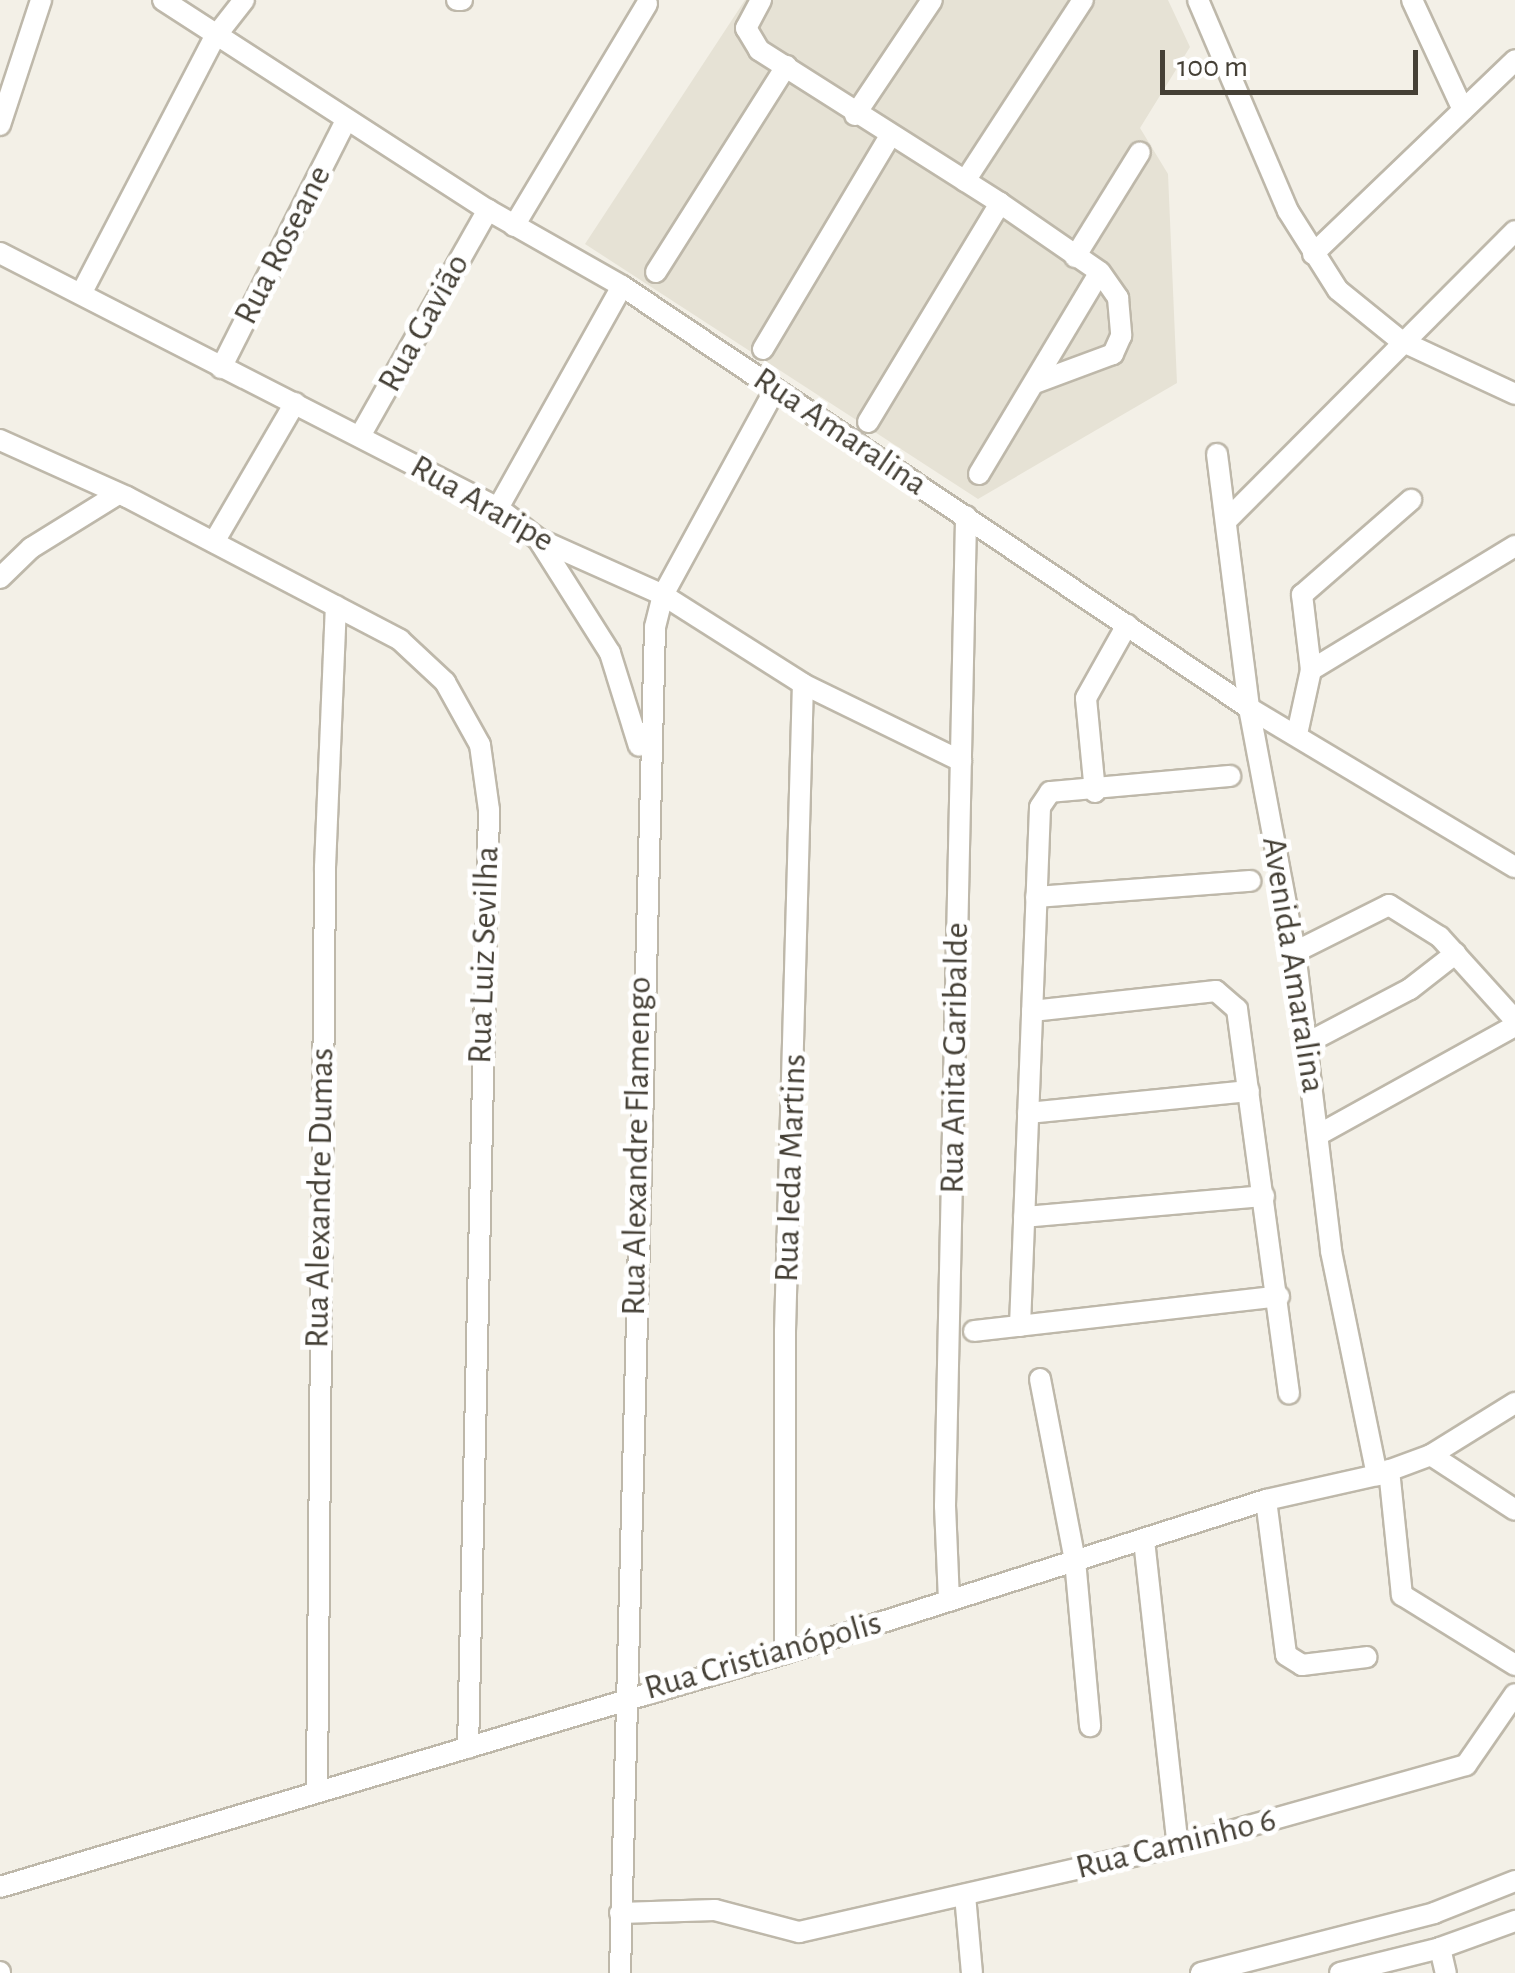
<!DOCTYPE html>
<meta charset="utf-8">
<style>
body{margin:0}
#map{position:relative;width:1515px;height:1973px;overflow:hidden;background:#f3f0e7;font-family:"Alegreya Sans",sans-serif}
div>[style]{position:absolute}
.residential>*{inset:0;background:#e6e2d5}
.roads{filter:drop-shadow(2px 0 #beb8aa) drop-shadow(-2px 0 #beb8aa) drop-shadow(0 2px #beb8aa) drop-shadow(0 -2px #beb8aa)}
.minor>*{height:20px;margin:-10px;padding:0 10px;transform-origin:10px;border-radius:10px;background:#fff}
span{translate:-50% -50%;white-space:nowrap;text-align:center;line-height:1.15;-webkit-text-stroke:10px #fff;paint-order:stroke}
.street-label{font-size:35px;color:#454036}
.scale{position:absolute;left:1160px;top:50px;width:258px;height:45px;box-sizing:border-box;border:5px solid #454036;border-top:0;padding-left:12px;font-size:30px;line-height:35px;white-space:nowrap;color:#454036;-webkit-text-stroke:8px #fff;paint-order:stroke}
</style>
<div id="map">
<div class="residential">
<i style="clip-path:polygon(745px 0,1168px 0,1190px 47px,1140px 128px,1168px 174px,1177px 383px,978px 499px,585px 244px)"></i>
</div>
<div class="roads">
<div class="minor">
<i style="left:163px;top:0;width:387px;rotate:32.9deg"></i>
<i style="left:488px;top:210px;width:154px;rotate:29.6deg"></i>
<i style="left:622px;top:286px;width:756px;rotate:33.94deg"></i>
<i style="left:1249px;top:708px;width:310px;rotate:30.9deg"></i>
<i style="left:457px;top:0;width:5px"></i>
<i style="left:761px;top:0;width:32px;rotate:118deg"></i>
<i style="left:746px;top:28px;width:26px;rotate:59deg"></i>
<i style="left:759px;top:50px;width:285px;rotate:32.4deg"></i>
<i style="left:1000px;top:203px;width:121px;rotate:34.6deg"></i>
<i style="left:1100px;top:272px;width:32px;rotate:55deg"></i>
<i style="left:1118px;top:298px;width:38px;rotate:85deg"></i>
<i style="left:1121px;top:336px;width:20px;rotate:114deg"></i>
<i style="left:1113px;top:354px;width:83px;rotate:159.6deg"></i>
<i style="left:1198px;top:0;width:229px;rotate:66.9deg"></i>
<i style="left:1288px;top:211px;width:93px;rotate:57.7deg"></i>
<i style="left:1338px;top:290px;width:81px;rotate:39deg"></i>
<i style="left:1401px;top:341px;width:126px;rotate:24.9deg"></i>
<i style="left:1412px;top:0;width:121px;rotate:65.1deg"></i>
<i style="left:855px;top:115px;width:138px;rotate:-56.2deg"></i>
<i style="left:0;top:125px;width:132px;rotate:-71.8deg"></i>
<i style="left:965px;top:181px;width:216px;rotate:-56.9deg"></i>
<i style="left:514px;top:226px;width:259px;rotate:-59.1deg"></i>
<i style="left:0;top:253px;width:559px;rotate:27.11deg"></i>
<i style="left:498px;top:508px;width:51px;rotate:37.8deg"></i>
<i style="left:538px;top:539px;width:137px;rotate:24.1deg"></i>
<i style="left:663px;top:595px;width:166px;rotate:32.4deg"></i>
<i style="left:803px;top:684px;width:176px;rotate:26deg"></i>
<i style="left:1313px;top:254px;width:280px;rotate:-43.8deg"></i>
<i style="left:1075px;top:257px;width:123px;rotate:-58.2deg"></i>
<i style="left:656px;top:272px;width:244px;rotate:-57.7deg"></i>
<i style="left:82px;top:292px;width:288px;rotate:-62.5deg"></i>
<i style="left:215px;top:37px;width:47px;rotate:-51.9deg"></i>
<i style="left:763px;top:349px;width:248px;rotate:-59.2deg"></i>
<i style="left:221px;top:368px;width:277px;rotate:-63.2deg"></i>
<i style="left:868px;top:422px;width:256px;rotate:-58.9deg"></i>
<i style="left:360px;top:436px;width:260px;rotate:-60.5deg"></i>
<i style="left:0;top:440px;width:139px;rotate:24.2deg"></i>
<i style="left:127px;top:497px;width:308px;rotate:27.6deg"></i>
<i style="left:400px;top:640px;width:62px;rotate:43deg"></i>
<i style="left:445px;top:682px;width:72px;rotate:60.9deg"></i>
<i style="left:480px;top:745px;width:66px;rotate:82.1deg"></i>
<i style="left:489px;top:810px;width:938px;rotate:91.28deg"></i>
<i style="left:1217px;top:454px;width:256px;rotate:82.8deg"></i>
<i style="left:1249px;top:708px;width:248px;rotate:79.3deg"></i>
<i style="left:1295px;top:952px;width:301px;rotate:83.1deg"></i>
<i style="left:1331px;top:1251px;width:229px;rotate:78.4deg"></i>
<i style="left:979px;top:474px;width:235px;rotate:-59.1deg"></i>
<i style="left:498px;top:508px;width:254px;rotate:-60.8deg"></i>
<i style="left:1229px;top:518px;width:405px;rotate:-45.1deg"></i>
<i style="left:538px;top:539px;width:135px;rotate:57.7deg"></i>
<i style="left:610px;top:653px;width:97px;rotate:72.7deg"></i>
<i style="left:214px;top:542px;width:161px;rotate:-59.8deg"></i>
<i style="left:0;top:578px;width:43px;rotate:-44.1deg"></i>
<i style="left:31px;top:548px;width:102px;rotate:-31.8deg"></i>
<i style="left:1311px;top:670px;width:239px;rotate:-31.3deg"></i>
<i style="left:1297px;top:734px;width:66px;rotate:-77.7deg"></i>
<i style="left:1311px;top:670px;width:76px;rotate:-96.8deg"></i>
<i style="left:1302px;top:595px;width:145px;rotate:-41.1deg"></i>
<i style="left:1095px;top:792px;width:94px;rotate:-95.5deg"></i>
<i style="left:1086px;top:698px;width:84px;rotate:-60.7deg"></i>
<i style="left:1036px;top:897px;width:215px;rotate:-4.3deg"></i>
<i style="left:1295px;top:952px;width:105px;rotate:-26.6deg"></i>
<i style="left:1389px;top:905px;width:60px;rotate:32.1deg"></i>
<i style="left:1440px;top:937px;width:112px;rotate:47.9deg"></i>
<i style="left:1032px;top:1011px;width:185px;rotate:-6.2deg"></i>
<i style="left:1216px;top:991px;width:28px;rotate:41deg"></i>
<i style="left:1237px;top:1009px;width:388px;rotate:82.3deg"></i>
<i style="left:1307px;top:1043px;width:116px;rotate:-27.7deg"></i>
<i style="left:1410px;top:989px;width:58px;rotate:-38deg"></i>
<i style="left:1028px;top:1113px;width:222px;rotate:-5.7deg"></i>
<i style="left:1318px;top:1135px;width:225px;rotate:-29deg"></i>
<i style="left:1024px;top:1217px;width:241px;rotate:-5deg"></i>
<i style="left:1020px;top:1326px;width:519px;rotate:-87.79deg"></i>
<i style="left:1040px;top:807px;width:18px;rotate:-56deg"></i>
<i style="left:1050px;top:792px;width:181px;rotate:-5.1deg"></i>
<i style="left:974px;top:1331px;width:307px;rotate:-6.5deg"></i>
<i style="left:1040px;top:1379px;width:184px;rotate:79.1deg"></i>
<i style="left:1075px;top:1560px;width:167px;rotate:84.8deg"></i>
<i style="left:1431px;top:1455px;width:100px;rotate:33.2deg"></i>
<i style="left:1389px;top:1470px;width:126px;rotate:84.1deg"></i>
<i style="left:1402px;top:1595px;width:133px;rotate:31.8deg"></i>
<i style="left:1266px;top:1500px;width:156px;rotate:82.6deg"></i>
<i style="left:1286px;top:1655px;width:19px;rotate:32deg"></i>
<i style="left:1302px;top:1665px;width:65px;rotate:-7deg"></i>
<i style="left:1144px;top:1540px;width:308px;rotate:83.7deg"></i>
<i style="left:949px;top:1601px;width:95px;rotate:-92.4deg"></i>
<i style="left:945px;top:1506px;width:990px;rotate:-88.78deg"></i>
<i style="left:785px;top:1653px;width:322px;rotate:-90deg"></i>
<i style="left:785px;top:1331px;width:647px;rotate:-88.41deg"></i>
<i style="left:317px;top:1790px;width:923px;rotate:-89.5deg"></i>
<i style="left:325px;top:867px;width:261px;rotate:-87.6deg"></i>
<i style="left:0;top:1887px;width:819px;rotate:-16.6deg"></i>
<i style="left:785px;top:1653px;width:505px;rotate:-17.65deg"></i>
<i style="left:1266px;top:1500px;width:114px;rotate:-12.7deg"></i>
<i style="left:1377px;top:1475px;width:58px;rotate:-20.3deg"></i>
<i style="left:1431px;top:1455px;width:99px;rotate:-31.8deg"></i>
<i style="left:965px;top:1895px;width:78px;rotate:84.9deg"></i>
<i style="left:620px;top:1913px;width:95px;rotate:-1.8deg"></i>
<i style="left:715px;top:1910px;width:87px;rotate:14.7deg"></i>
<i style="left:799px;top:1932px;width:389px;rotate:-12.8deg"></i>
<i style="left:1178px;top:1846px;width:299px;rotate:-15.7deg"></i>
<i style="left:1466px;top:1765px;width:86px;rotate:-55.4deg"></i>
<i style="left:1440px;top:1948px;width:26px;rotate:77deg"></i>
<i style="left:0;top:1972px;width:1px;rotate:90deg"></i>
<i style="left:620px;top:1973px;width:1346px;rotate:-88.51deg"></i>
<i style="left:655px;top:627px;width:33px;rotate:-76deg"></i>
<i style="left:663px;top:595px;width:234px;rotate:-61.4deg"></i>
<i style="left:1201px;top:1973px;width:241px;rotate:-14.4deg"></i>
<i style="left:1434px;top:1913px;width:87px;rotate:-21.6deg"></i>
<i style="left:1340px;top:1973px;width:103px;rotate:-14deg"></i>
<i style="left:1440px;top:1948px;width:80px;rotate:-19.8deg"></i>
</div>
</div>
<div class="street-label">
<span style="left:283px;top:245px;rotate:-63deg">Rua Roseane</span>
<span style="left:424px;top:323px;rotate:-61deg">Rua Gavião</span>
<span style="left:840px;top:432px;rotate:34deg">Rua Amaralina</span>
<span style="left:482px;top:504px;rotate:30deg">Rua Araripe</span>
<span style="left:484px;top:955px;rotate:-88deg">Rua Luiz Sevilha</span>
<span style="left:1293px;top:965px;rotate:81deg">Avenida Amaralina</span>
<span style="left:955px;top:1058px;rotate:-89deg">Rua Anita Garibalde</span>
<span style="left:637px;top:1146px;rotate:-89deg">Rua Alexandre Flamengo</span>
<span style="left:791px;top:1168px;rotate:-88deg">Rua Ieda Martins</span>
<span style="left:320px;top:1198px;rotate:-89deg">Rua Alexandre Dumas</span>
<span style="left:763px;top:1656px;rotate:-16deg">Rua Cristianópolis</span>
<span style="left:1176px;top:1844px;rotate:-14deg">Rua Caminho 6</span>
</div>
<div class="scale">100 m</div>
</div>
